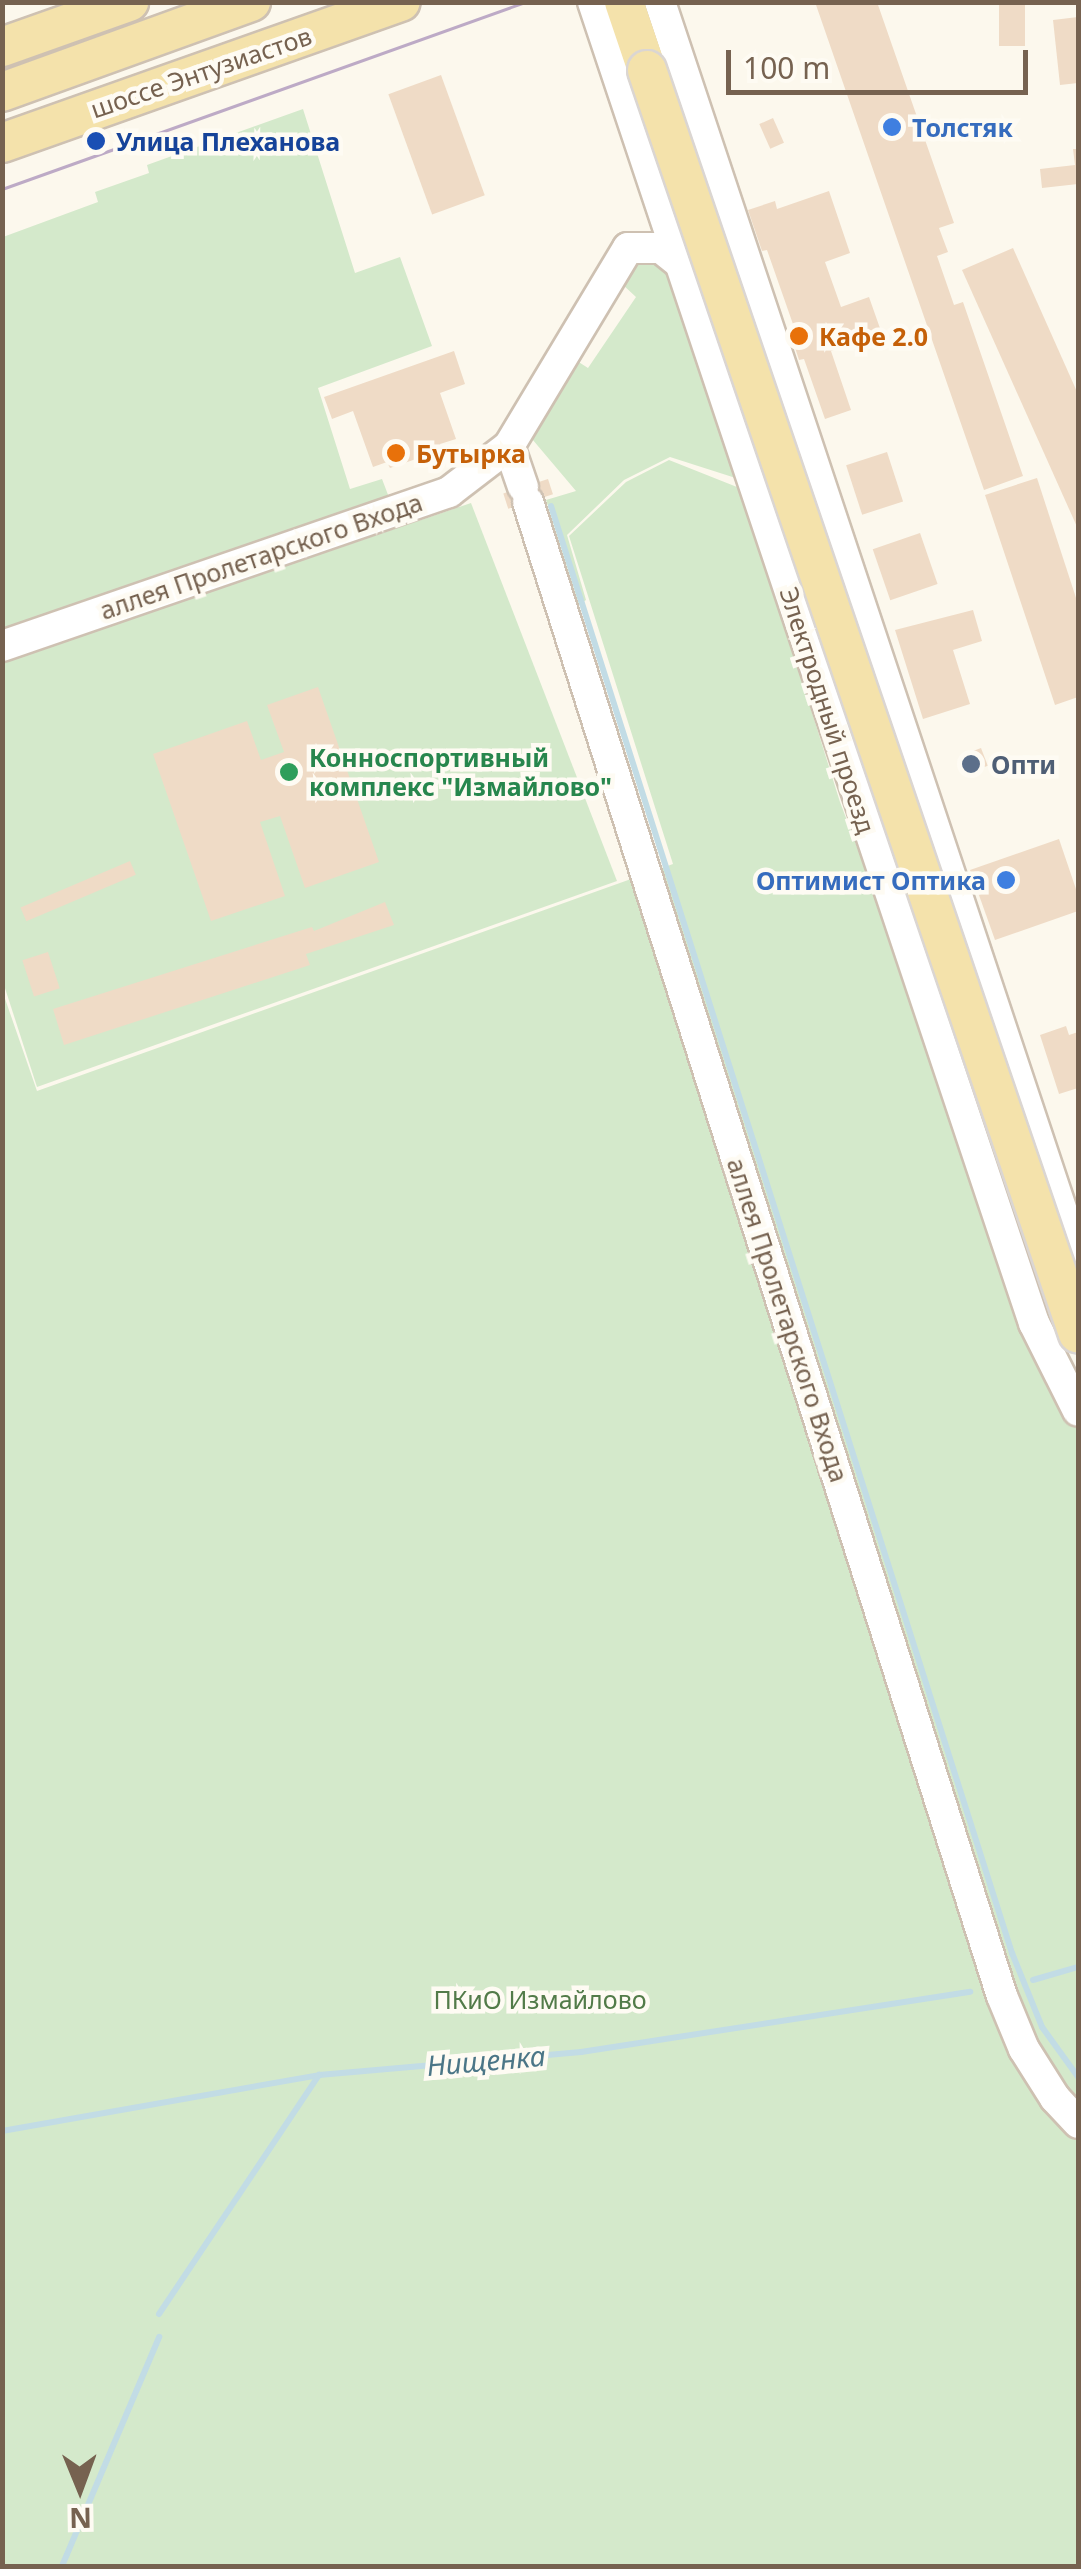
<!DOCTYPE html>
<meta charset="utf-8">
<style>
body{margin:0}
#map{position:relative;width:1081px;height:2569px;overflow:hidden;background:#fcf8ed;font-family:"Noto Sans",sans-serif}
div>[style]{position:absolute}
.green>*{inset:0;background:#d4e9cb}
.stream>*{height:6px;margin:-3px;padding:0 3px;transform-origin:3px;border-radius:3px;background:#c2dce5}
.building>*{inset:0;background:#efdbc6;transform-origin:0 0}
.roads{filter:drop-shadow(2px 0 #cec1b2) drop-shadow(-2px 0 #cec1b2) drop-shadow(0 2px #cec1b2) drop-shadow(0 -2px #cec1b2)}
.minor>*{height:30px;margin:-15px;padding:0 15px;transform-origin:15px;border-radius:15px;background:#fff}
.major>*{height:38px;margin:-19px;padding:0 19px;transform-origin:19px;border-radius:19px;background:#f4e2ab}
.tram>*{height:2.5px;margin:-1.25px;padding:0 1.25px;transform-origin:1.25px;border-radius:1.25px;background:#bdaac6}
.bridges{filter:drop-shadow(2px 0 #dbd6d2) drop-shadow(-2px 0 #dbd6d2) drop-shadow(0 2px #dbd6d2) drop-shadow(0 -2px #dbd6d2)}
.major-bridge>*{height:38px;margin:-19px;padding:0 19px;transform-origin:19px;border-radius:19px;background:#f4e2ab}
.dots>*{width:28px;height:28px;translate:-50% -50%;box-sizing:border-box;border:5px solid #fefbf3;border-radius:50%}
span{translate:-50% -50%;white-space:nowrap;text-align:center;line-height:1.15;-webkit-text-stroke:9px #fefbf3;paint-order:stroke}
.street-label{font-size:25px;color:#766250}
.shop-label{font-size:25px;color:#366cbe;font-weight:700}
.left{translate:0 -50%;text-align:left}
.right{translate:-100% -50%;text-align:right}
.transit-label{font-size:25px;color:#164399;font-weight:700}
.food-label{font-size:25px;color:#c56008;font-weight:700}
.leisure-label{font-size:25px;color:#27864d;font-weight:700}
.service-label{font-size:25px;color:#4e5e75;font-weight:700}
.park-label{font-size:25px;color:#527b49}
.water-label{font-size:28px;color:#4b7687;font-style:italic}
.frame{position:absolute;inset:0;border:5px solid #766250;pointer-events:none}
.north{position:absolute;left:30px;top:2439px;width:100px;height:100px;-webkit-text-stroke:8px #fefbf3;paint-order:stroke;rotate:179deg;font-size:28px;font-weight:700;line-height:40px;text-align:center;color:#766250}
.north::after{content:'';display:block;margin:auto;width:35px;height:45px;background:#766250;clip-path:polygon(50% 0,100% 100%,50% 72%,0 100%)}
.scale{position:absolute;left:726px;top:50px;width:302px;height:45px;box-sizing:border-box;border:5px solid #766250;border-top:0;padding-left:12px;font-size:30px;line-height:35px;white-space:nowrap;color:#766250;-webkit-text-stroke:8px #fefbf3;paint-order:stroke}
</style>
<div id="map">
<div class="green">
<i style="clip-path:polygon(303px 109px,355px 273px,400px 257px,432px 346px,318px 388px,350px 489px,382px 479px,390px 500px,3px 634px,3px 237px,98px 202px,95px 192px,149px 173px,147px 165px)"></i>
<i style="clip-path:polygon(640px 259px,668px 266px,745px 481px,670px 457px,624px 480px,567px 535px,586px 600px,579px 605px,546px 500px,576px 491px,527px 433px,574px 359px,588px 368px,636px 297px,622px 284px)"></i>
<i style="clip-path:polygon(669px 460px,742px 489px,840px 802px,1078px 1432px,1078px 2566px,3px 2566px,2px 990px,37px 1091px,673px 864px,569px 536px,626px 482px)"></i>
<i style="clip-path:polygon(471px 503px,617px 881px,37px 1087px,3px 982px,3px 662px)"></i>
</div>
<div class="stream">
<i style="left:551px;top:506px;width:1519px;rotate:72.33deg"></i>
<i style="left:1012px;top:1953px;width:80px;rotate:67.9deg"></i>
<i style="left:1042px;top:2027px;width:62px;rotate:54.2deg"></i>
<i style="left:1033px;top:1980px;width:47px;rotate:-16.1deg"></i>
<i style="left:2px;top:2131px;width:322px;rotate:-10deg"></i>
<i style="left:319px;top:2075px;width:263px;rotate:-5deg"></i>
<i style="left:581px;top:2052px;width:394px;rotate:-8.8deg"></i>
<i style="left:159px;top:2314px;width:288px;rotate:-56.2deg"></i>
<i style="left:62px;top:2566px;width:249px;rotate:-67deg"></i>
</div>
<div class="building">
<i style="clip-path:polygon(815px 2px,877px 2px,954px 223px,939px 228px,948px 252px,937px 256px,954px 305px,963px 302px,1023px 476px,984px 490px)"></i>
<i style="left:999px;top:2px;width:26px;height:44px"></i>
<i style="clip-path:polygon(1078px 17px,1078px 83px,1060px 85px,1053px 20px)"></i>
<i style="left:441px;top:75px;width:128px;height:56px;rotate:70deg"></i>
<i style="left:773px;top:118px;width:27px;height:15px;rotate:66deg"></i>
<i style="clip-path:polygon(1073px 149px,1078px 149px,1078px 184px,1042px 188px,1040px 169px,1075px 165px)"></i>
<i style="clip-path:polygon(829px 191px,850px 253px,825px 262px,841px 307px,869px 297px,882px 334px,831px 351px,851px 410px,825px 419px,804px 359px,799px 360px,789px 329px,794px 327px,767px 250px,762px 251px,748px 210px,775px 201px,777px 209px)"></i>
<i style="clip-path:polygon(1013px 248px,1078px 394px,1078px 529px,962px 270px)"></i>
<i style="clip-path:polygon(454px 351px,465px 384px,440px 393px,456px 439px,440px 444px,442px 450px,390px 468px,387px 462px,373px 467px,353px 411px,332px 419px,324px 397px)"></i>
<i style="left:887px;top:452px;width:52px;height:43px;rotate:72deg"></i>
<i style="clip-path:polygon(1037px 478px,1078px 604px,1078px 697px,1055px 705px,985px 495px)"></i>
<i style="left:548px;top:479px;width:16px;height:47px;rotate:72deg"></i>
<i style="left:920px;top:533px;width:54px;height:50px;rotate:71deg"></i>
<i style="clip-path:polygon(973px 610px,982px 641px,953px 650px,970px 704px,923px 719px,895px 630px)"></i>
<i style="clip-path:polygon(318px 687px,379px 862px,305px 888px,280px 816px,260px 822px,285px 896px,211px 921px,153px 754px,247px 721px,261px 760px,284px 752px,267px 705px)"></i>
<i style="left:981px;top:748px;width:19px;height:21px;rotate:69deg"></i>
<i style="clip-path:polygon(1059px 839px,1078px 895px,1078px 911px,995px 940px,970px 870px)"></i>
<i style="left:130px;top:861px;width:15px;height:119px;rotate:67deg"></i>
<i style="clip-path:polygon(385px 902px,394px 925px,306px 954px,310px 965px,64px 1045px,53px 1009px,312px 927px,314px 931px)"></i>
<i style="left:48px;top:952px;width:38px;height:27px;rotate:72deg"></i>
<i style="clip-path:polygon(1066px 1026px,1069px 1035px,1078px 1032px,1078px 1088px,1059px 1094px,1040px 1035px)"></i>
</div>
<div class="roads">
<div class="minor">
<i style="left:593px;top:2px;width:1393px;rotate:71.54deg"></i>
<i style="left:1034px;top:1323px;width:98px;rotate:63.4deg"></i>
<i style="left:660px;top:2px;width:1325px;rotate:71.61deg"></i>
<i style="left:509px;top:446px;width:43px;rotate:71.1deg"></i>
<i style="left:528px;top:502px;width:1567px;rotate:72.4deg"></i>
<i style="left:1002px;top:1996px;width:57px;rotate:67.5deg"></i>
<i style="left:1024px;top:2049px;width:58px;rotate:57.7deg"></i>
<i style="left:1055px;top:2098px;width:34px;rotate:47deg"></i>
<i style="left:2px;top:646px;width:473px;rotate:-19deg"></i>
<i style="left:449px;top:492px;width:76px;rotate:-37.5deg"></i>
<i style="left:509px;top:446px;width:231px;rotate:-59deg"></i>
<i style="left:628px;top:248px;width:33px"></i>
<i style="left:661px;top:248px;width:26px;rotate:39deg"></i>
</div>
<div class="major">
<i style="left:624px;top:2px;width:72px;rotate:71.3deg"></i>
<i style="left:2px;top:47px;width:135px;rotate:-19.5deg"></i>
<i style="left:2px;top:92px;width:265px;rotate:-19.9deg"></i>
<i style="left:2px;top:143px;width:423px;rotate:-19.5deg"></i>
</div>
</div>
<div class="tram">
<i style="left:2px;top:189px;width:555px;rotate:-19.67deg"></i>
</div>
<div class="bridges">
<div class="major-bridge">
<i style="left:647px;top:70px;width:1335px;rotate:71.17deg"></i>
</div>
</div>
<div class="dots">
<i style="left:892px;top:127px;background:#3f7fe0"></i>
<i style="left:96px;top:141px;background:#1a4fb4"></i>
<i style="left:799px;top:336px;background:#e8710a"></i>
<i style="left:396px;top:453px;background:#e8710a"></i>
<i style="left:971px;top:764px;background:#5c6f8a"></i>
<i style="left:289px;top:772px;background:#2e9e5b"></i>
<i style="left:1006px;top:880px;background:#3f7fe0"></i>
</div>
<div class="street-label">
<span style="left:201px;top:72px;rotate:-19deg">шоссе Энтузиастов</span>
<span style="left:261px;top:556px;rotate:-19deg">аллея Пролетарского Входа</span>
<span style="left:828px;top:710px;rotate:72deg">Электродный проезд</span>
<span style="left:788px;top:1320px;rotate:72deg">аллея Пролетарского Входа</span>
</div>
<div class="shop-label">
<span class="left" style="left:912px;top:127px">Толстяк</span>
<span class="right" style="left:986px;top:880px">Оптимист Оптика</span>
</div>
<div class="transit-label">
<span class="left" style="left:116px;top:141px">Улица Плеханова</span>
</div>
<div class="food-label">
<span class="left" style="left:819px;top:336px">Кафе 2.0</span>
<span class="left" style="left:416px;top:453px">Бутырка</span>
</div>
<div class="leisure-label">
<span class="left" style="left:309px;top:772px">Конноспортивный<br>комплекс "Измайлово"</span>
</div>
<div class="service-label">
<span class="left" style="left:991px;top:764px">Опти</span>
</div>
<div class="park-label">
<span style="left:540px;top:1999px">ПКиО Измайлово</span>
</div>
<div class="water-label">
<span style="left:486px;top:2060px;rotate:-5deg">Нищенка</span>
</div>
<div class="frame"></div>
<div class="north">N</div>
<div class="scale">100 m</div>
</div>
